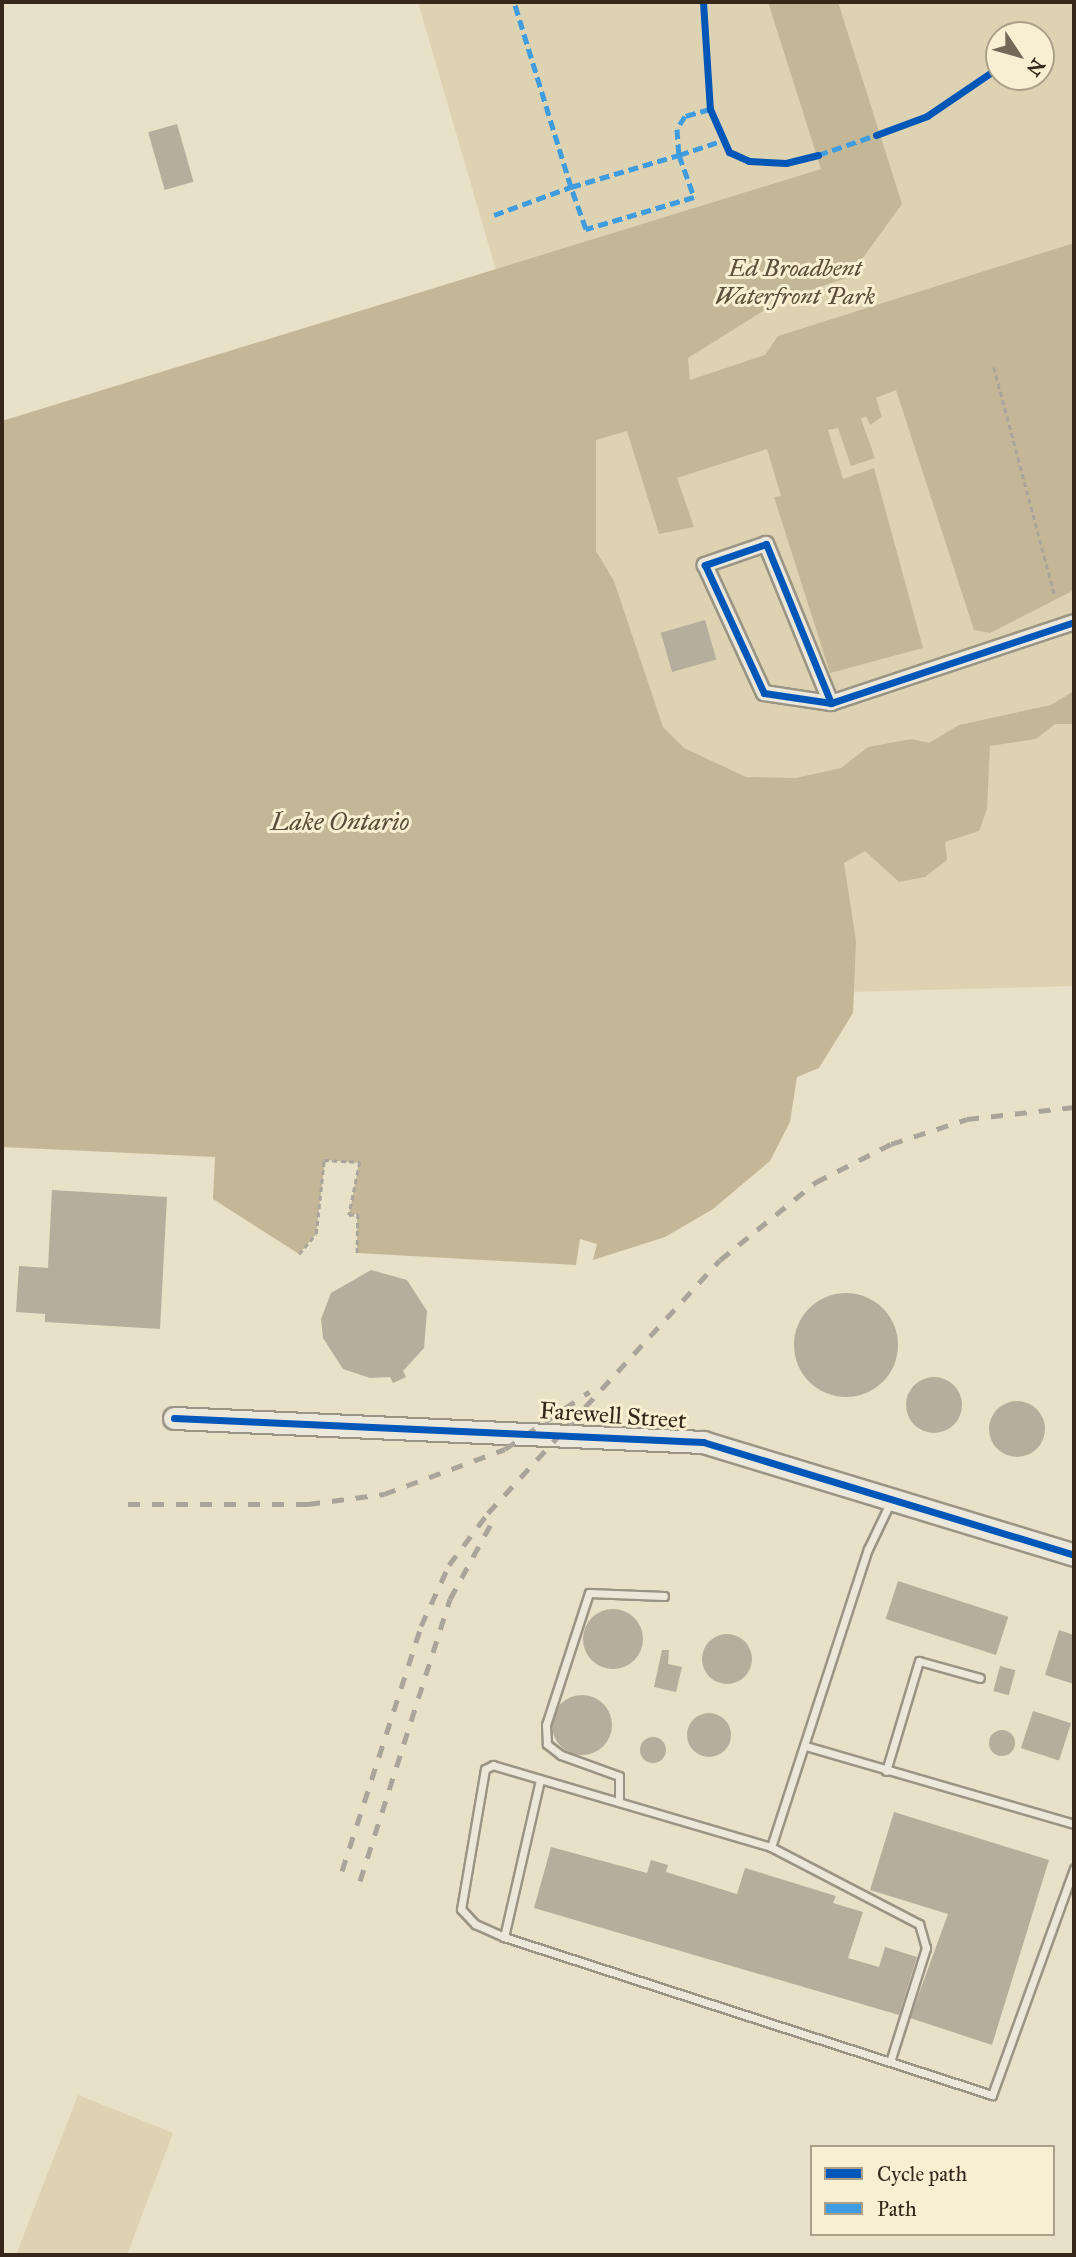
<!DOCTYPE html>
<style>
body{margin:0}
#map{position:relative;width:1076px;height:2257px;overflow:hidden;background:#e8e0c7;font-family:"IM FELL Great Primer",serif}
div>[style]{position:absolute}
.green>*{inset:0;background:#ddd2b1}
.water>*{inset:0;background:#c4b798}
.building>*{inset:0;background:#b5ae9d;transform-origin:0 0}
.round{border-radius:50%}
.path>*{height:2.5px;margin-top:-1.25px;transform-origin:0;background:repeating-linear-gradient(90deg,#aaa59b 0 5px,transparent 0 8.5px)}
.roads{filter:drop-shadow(2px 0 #9a9484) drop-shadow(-2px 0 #9a9484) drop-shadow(0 2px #9a9484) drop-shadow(0 -2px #9a9484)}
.lane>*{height:7px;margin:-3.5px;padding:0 3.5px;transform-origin:3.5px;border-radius:3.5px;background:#ebe7db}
.street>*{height:14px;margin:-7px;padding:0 7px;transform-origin:7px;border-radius:7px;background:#ebe7db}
.secondary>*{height:21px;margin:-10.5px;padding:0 10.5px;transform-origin:10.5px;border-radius:10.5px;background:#ebe7db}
.rail>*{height:5px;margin-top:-2.5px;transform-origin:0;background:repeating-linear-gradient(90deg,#aaa59b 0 12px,transparent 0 24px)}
.quiet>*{height:5px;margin-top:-2.5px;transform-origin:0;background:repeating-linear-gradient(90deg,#3e9cdf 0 10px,transparent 0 15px)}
.cycleway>*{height:7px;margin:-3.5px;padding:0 3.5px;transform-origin:3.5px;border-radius:3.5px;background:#0057b8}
span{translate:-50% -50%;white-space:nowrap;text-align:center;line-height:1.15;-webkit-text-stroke:6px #f8efd2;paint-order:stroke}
.park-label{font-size:24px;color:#5d4f3b;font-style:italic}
.street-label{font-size:24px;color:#35271a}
.water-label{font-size:26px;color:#5b4d3a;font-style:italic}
.frame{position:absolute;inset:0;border:4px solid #35271a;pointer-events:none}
.legend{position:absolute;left:810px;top:2145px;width:245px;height:91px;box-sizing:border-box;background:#f8efd2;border:2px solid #aa9f88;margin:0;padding:9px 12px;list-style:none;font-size:21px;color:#35271a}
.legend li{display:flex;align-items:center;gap:14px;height:35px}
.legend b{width:35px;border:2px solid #aa9f88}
.north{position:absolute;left:985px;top:21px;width:70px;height:70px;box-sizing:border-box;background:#f8efd2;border:2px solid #aa9f88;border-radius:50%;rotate:126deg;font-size:19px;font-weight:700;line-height:28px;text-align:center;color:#35271a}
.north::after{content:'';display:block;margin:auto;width:24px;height:32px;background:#746857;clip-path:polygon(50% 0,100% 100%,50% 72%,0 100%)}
</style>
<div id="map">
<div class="green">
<i style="clip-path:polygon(evenodd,418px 2px,1074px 2px,1074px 986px,812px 993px,639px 762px,418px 2px,999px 35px,1041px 35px,1041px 77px,999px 77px,999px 35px)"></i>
<i style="clip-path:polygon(78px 2095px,173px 2133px,127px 2255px,16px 2255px)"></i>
</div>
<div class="water">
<i style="clip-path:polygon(768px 2px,838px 2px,902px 204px,849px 277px,779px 301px,688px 358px,690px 380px,765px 355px,778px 336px,1074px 243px,1074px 590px,990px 633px,974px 630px,896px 390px,876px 398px,882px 417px,870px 425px,866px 416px,861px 419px,875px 458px,851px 466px,838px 428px,828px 430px,843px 479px,874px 468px,923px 648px,830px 673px,774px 497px,781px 496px,767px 449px,677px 478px,694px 527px,659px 534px,627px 431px,596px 440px,596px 551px,614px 581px,663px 727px,684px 748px,746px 777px,796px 778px,841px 768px,868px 747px,912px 739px,929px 743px,959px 725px,1051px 705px,1074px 691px,1074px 724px,1055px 724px,1036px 739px,990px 746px,987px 809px,979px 831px,945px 842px,947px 860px,925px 877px,899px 882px,865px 851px,844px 863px,856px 941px,853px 1013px,819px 1068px,797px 1077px,790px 1122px,770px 1161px,713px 1209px,665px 1237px,593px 1260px,597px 1244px,580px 1239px,576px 1265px,357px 1253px,357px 1214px,349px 1215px,359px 1163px,325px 1160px,316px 1234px,299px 1254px,213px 1199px,215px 1157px,2px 1147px,2px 421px,821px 169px)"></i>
</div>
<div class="building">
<i style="left:177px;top:124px;width:60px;height:30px;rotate:74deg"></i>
<i style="left:705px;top:620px;width:41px;height:46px;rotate:74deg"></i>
<i style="clip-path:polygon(52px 1190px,167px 1197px,160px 1329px,45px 1322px,45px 1314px,16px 1312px,19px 1266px,48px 1268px)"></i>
<i style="clip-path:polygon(371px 1270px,407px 1280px,427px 1311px,424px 1348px,403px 1371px,406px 1377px,393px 1383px,390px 1377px,370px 1378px,343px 1369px,323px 1338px,321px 1319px,331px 1293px)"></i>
<i class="round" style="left:794px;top:1293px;width:104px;height:104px"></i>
<i class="round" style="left:906px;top:1377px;width:56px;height:56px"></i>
<i class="round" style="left:989px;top:1401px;width:56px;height:56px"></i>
<i style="left:898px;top:1581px;width:116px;height:40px;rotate:18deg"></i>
<i class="round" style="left:583px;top:1609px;width:60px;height:60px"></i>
<i style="clip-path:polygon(1059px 1630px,1074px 1635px,1074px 1684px,1045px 1675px)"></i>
<i class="round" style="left:702px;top:1634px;width:50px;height:50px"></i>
<i style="clip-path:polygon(662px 1650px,669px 1650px,668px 1664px,682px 1667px,676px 1692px,654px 1687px)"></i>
<i style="left:1000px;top:1666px;width:16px;height:26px;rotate:15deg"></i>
<i class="round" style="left:552px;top:1695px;width:60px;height:60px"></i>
<i style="left:1033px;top:1711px;width:40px;height:39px;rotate:18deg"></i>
<i class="round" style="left:687px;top:1713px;width:44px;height:44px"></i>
<i class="round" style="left:989px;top:1730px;width:26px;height:26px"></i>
<i class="round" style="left:640px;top:1737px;width:26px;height:26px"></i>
<i style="clip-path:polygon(894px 1812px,1049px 1860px,992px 2045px,910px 2018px,948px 1914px,870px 1890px)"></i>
<i style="clip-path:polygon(551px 1847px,647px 1873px,651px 1860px,668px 1865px,666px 1872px,737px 1894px,745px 1868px,836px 1896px,833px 1903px,863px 1912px,848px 1958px,879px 1967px,885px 1947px,917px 1957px,899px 2015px,534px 1908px)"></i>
</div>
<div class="path">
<i style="left:994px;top:367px;width:237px;rotate:75.1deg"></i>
<i style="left:299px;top:1254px;width:26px;rotate:-50deg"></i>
<i style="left:316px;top:1234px;width:74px;rotate:-83.8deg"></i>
<i style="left:324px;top:1160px;width:36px;rotate:3deg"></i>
<i style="left:360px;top:1162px;width:54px;rotate:101.7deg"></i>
<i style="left:349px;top:1215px;width:9px;rotate:-6deg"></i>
<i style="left:358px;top:1214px;width:39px;rotate:91deg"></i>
</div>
<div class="roads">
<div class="lane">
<i style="left:806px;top:1746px;width:279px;rotate:16.2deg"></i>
<i style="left:886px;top:1771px;width:115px;rotate:-73.3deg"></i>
<i style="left:919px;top:1661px;width:63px;rotate:15.6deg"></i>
<i style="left:619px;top:1802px;width:26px;rotate:-90deg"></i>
<i style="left:619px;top:1776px;width:62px;rotate:-160.1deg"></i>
<i style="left:561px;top:1755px;width:18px;rotate:-142deg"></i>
<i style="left:547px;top:1744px;width:19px;rotate:-93deg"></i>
<i style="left:546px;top:1725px;width:139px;rotate:-72deg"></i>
<i style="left:589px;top:1593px;width:75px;rotate:2.3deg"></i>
<i style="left:771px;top:1847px;width:313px;rotate:-72deg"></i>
<i style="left:868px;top:1549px;width:51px;rotate:-64.4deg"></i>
<i style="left:504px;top:1937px;width:161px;rotate:-77.1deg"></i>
<i style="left:890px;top:2062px;width:120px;rotate:-72.5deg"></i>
<i style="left:926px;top:1948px;width:25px;rotate:-106deg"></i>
<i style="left:919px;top:1924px;width:167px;rotate:-152.5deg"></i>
<i style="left:771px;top:1847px;width:290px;rotate:-163.6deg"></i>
<i style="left:493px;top:1765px;width:9px;rotate:153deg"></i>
<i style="left:485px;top:1769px;width:142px;rotate:99.7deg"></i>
<i style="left:461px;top:1909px;width:21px;rotate:47deg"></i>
<i style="left:475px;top:1924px;width:32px;rotate:24deg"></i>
<i style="left:504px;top:1937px;width:513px;rotate:17.94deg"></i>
<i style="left:992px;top:2095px;width:241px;rotate:-70.1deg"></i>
</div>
<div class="street">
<i style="left:831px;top:703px;width:172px;rotate:-112.2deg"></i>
<i style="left:766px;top:544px;width:65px;rotate:161deg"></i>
<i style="left:705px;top:565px;width:141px;rotate:65.3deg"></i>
<i style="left:764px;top:693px;width:68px;rotate:8.5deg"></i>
<i style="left:831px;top:703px;width:256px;rotate:-18.4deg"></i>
</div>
<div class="secondary">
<i style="left:174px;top:1418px;width:530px;rotate:2.6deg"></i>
<i style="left:703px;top:1442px;width:388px;rotate:16.9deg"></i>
</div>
</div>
<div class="rail">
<i style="left:128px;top:1504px;width:180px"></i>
<i style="left:308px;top:1504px;width:77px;rotate:-7.5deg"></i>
<i style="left:384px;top:1494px;width:129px;rotate:-20.4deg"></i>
<i style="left:505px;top:1449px;width:102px;rotate:-34.2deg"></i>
<i style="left:342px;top:1871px;width:257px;rotate:-72.1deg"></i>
<i style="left:421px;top:1626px;width:67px;rotate:-65.3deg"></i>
<i style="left:449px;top:1565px;width:65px;rotate:-53.1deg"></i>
<i style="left:488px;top:1513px;width:343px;rotate:-47.5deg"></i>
<i style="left:720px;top:1260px;width:124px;rotate:-39.1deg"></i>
<i style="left:816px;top:1182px;width:84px;rotate:-26.9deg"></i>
<i style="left:891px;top:1144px;width:80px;rotate:-18.2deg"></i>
<i style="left:967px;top:1119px;width:108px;rotate:-6.4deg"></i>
<i style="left:360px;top:1881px;width:296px;rotate:-72.3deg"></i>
<i style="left:450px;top:1599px;width:90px;rotate:-61.4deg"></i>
</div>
<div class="quiet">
<i style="left:710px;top:109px;width:26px;rotate:164deg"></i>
<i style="left:685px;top:116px;width:15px;rotate:122deg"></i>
<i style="left:677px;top:129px;width:26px;rotate:86deg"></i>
<i style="left:679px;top:155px;width:44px;rotate:-18.4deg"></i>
<i style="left:679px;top:155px;width:45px;rotate:70.3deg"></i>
<i style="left:694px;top:197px;width:113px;rotate:163.5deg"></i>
<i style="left:586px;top:229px;width:45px;rotate:-109.7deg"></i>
<i style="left:571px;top:187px;width:113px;rotate:-16.5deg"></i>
<i style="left:818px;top:155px;width:61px;rotate:-19deg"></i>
<i style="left:494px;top:215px;width:82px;rotate:-20deg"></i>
<i style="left:571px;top:187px;width:194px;rotate:-107.1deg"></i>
</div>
<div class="cycleway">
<i style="left:703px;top:2px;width:107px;rotate:86.3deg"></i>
<i style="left:710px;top:109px;width:47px;rotate:66.2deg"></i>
<i style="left:729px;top:152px;width:22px;rotate:24deg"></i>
<i style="left:749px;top:161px;width:37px;rotate:3deg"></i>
<i style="left:786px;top:163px;width:33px;rotate:-14deg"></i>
<i style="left:876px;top:135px;width:54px;rotate:-20.4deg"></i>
<i style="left:927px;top:116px;width:87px;rotate:-34.2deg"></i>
<i style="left:831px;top:703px;width:172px;rotate:-112.2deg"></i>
<i style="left:766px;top:544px;width:65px;rotate:161deg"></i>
<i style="left:705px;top:565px;width:141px;rotate:65.3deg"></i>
<i style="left:764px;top:693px;width:68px;rotate:8.5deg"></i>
<i style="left:831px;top:703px;width:256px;rotate:-18.4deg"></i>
<i style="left:174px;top:1418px;width:530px;rotate:2.6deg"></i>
<i style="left:703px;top:1442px;width:388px;rotate:16.9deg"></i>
</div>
<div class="park-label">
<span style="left:795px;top:283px">Ed Broadbent<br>Waterfront Park</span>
</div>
<div class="street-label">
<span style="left:613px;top:1416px;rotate:4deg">Farewell Street</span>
</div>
<div class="water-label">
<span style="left:340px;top:822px">Lake Ontario</span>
</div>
<div class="frame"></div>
<ul class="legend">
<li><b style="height:9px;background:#0057b8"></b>Cycle path</li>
<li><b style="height:9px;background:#3e9cdf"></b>Path</li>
</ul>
<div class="north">N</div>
</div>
